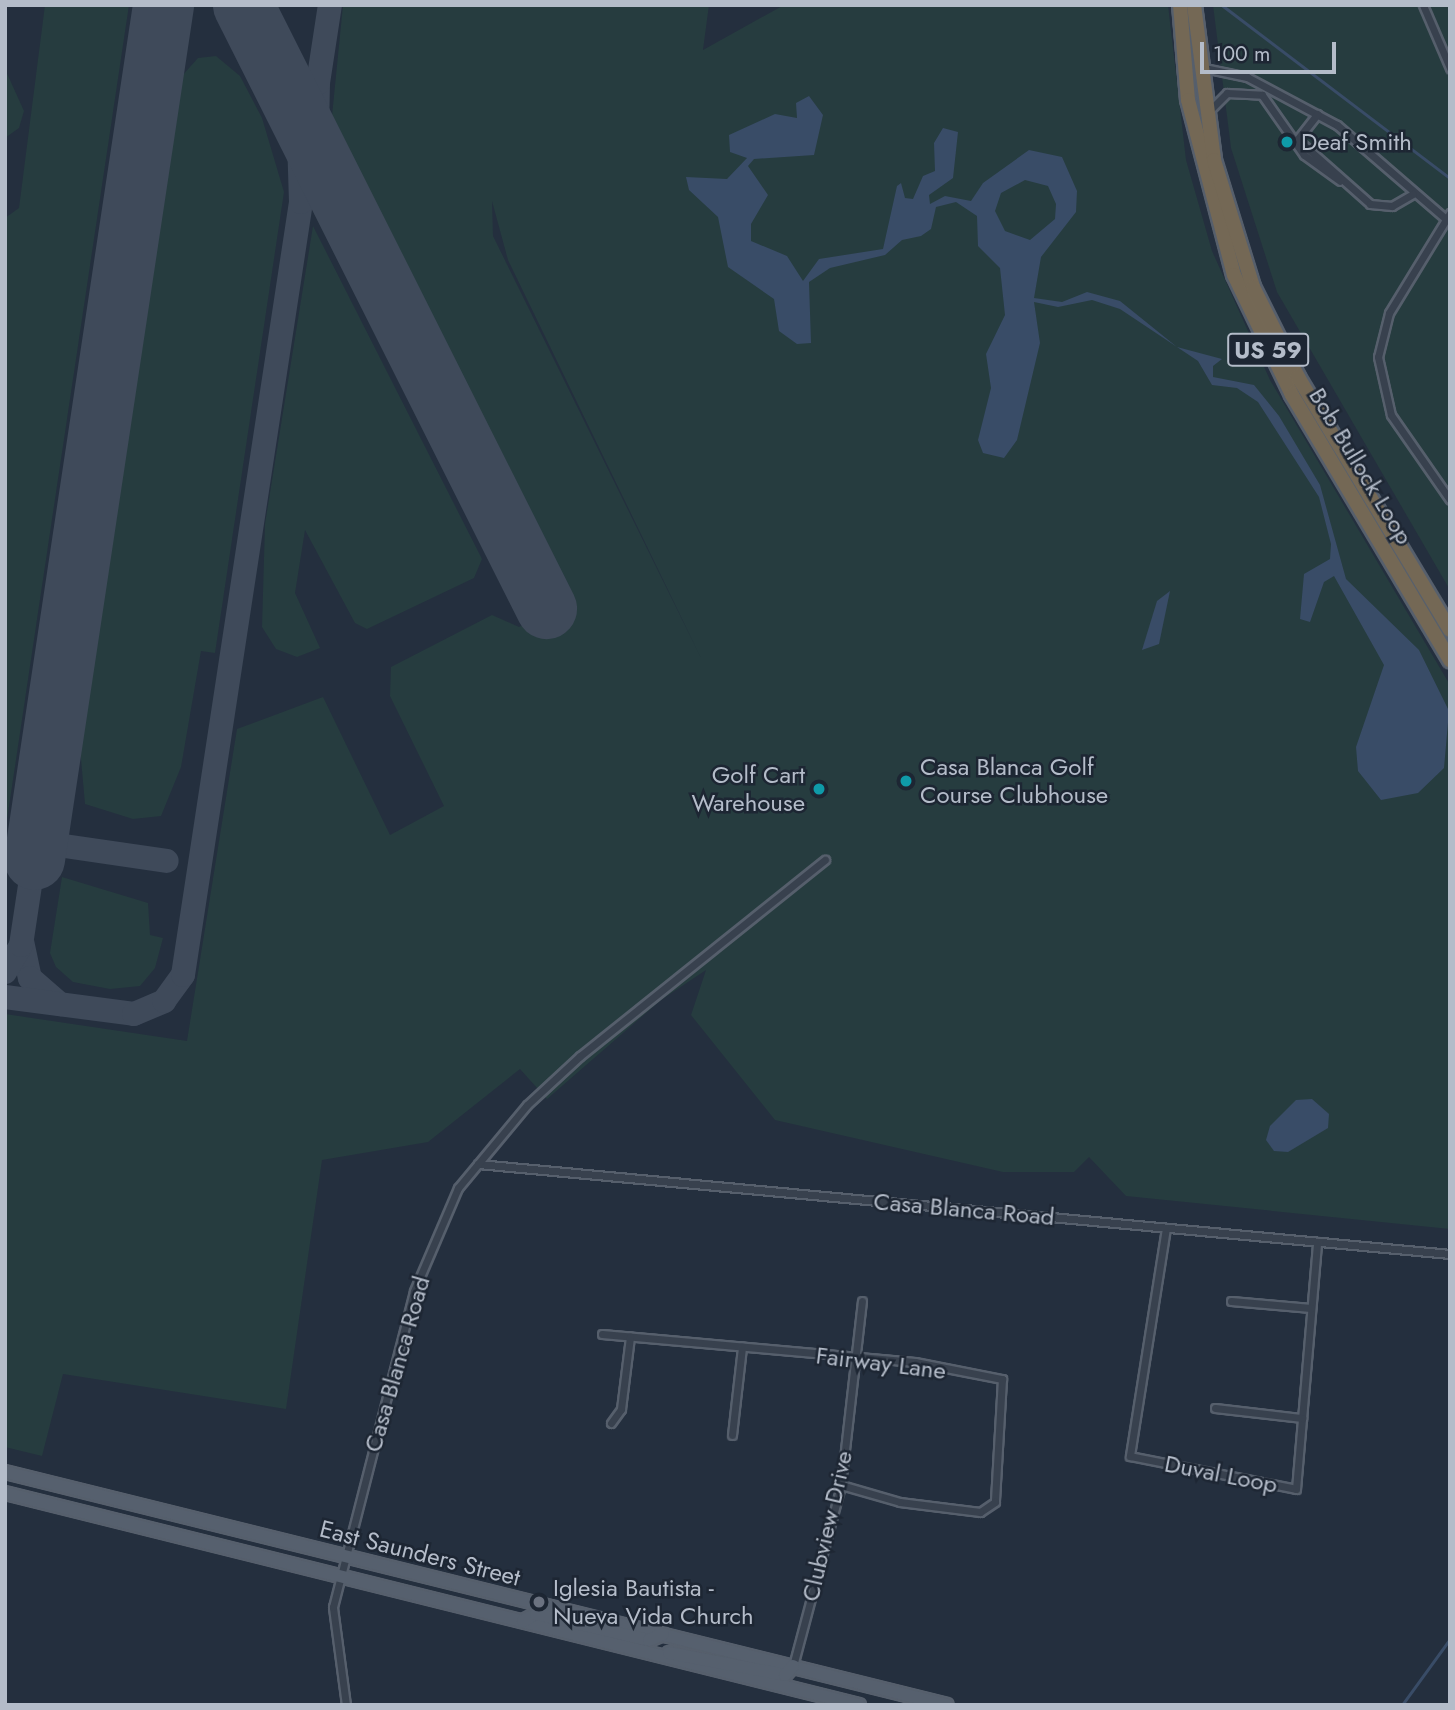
<!DOCTYPE html>
<style>
body{margin:0}
#map{position:relative;width:1455px;height:1710px;overflow:hidden;background:#242f3e;font-family:Jost,sans-serif}
div>[style]{position:absolute}
.green>*{inset:0;background:#263c3f}
.water>*{inset:0;background:#394c67}
.stream>*{height:2.5px;margin:-1.25px;padding:0 1.25px;transform-origin:1.25px;border-radius:1.25px;background:#394c67}
.taxiway>*{height:24px;margin:-12px;padding:0 12px;transform-origin:12px;border-radius:12px;background:#3f4a5a}
.runway>*{height:61px;margin:-30.5px;padding:0 30.5px;transform-origin:30.5px;border-radius:30.5px;background:#3f4a5a}
.roads{filter:drop-shadow(2px 0 #565f6c) drop-shadow(-2px 0 #565f6c) drop-shadow(0 2px #565f6c) drop-shadow(0 -2px #565f6c)}
.minor>*{height:7px;margin:-3.5px;padding:0 3.5px;transform-origin:3.5px;border-radius:3.5px;background:#38414e}
.primary>*{height:12px;margin:-6px;padding:0 6px;transform-origin:6px;border-radius:6px;background:#56606e}
.motorway>*{height:14px;margin:-7px;padding:0 7px;transform-origin:7px;border-radius:7px;background:#746855}
.dots>*{width:19px;height:19px;translate:-50% -50%;box-sizing:border-box;border:4px solid #1d2633;border-radius:50%}
span{translate:-50% -50%;white-space:nowrap;text-align:center;line-height:1.15;-webkit-text-stroke:5px #1d2633;paint-order:stroke}
.shield-label span{padding:2px 5px;background:#1d2633;border:2px solid;border-radius:5px;-webkit-text-stroke-width:0}
.shield-label{font-size:23px;color:#b4bcc9;font-weight:700}
.poi-label{font-size:24px;color:#b4bcc9}
.left{translate:0 -50%;text-align:left}
.right{translate:-100% -50%;text-align:right}
.street-label{font-size:24px;color:#b4bcc9}
.frame{position:absolute;inset:0;border:7px solid #b4bcc9;pointer-events:none}
.scale{position:absolute;left:1200px;top:42px;width:136px;height:32px;box-sizing:border-box;border:4px solid #b4bcc9;border-top:0;padding-left:9px;font-size:21px;line-height:24px;white-space:nowrap;color:#b4bcc9;-webkit-text-stroke:5px #1d2633;paint-order:stroke}
</style>
<div id="map">
<div class="green">
<i style="clip-path:polygon(45px 5px,129px 5px,5px 833px,5px 218px,19px 208px)"></i>
<i style="clip-path:polygon(evenodd,343px 5px,709px 5px,703px 50px,784px 5px,1168px 5px,1186px 160px,1212px 251px,1270px 380px,1450px 685px,1450px 1229px,1126px 1196px,1089px 1157px,1074px 1172px,1003px 1172px,775px 1120px,691px 1015px,706px 970px,661px 1000px,547px 1099px,520px 1069px,428px 1142px,322px 1160px,286px 1409px,63px 1374px,42px 1456px,5px 1447px,5px 1014px,187px 1041px,237px 729px,323px 697px,390px 835px,444px 806px,390px 696px,391px 667px,492px 615px,519px 627px,573px 599px,332px 116px,343px 5px,492px 201px,508px 260px,702px 660px,493px 236px,492px 201px)"></i>
<i style="clip-path:polygon(1213px 5px,1450px 5px,1450px 590px,1277px 292px,1231px 148px)"></i>
<i style="clip-path:polygon(216px 56px,240px 76px,262px 118px,284px 192px,215px 653px,201px 651px,181px 767px,161px 816px,133px 819px,85px 804px,80px 748px,181px 77px,198px 58px)"></i>
<i style="clip-path:polygon(5px 69px,24px 111px,19px 128px,5px 138px)"></i>
<i style="clip-path:polygon(313px 226px,482px 559px,474px 578px,367px 629px,355px 623px,305px 530px,295px 593px,320px 648px,297px 657px,276px 649px,262px 627px,265px 524px)"></i>
<i style="clip-path:polygon(62px 877px,148px 903px,150px 935px,163px 938px,155px 968px,140px 986px,110px 989px,73px 982px,56px 967px,50px 953px)"></i>
</div>
<div class="water">
<i style="clip-path:polygon(evenodd,809px 96px,823px 115px,814px 155px,754px 159px,748px 166px,768px 195px,751px 224px,751px 241px,787px 256px,803px 281px,819px 259px,883px 249px,897px 186px,901px 183px,905px 198px,913px 199px,923px 176px,935px 171px,934px 143px,943px 128px,958px 132px,953px 178px,929px 195px,930px 204px,945px 196px,971px 201px,983px 183px,1029px 150px,1062px 157px,1077px 191px,1076px 212px,1041px 257px,1034px 298px,1062px 302px,1087px 292px,1120px 301px,1177px 347px,1222px 359px,1213px 366px,1213px 377px,1254px 385px,1279px 416px,1320px 485px,1346px 579px,1419px 650px,1449px 711px,1444px 768px,1418px 793px,1381px 800px,1358px 771px,1356px 747px,1384px 665px,1334px 576px,1324px 582px,1310px 622px,1300px 619px,1304px 574px,1330px 559px,1331px 544px,1319px 497px,1258px 402px,1237px 388px,1212px 385px,1198px 361px,1120px 309px,1092px 300px,1058px 307px,1034px 302px,1040px 343px,1017px 440px,1004px 458px,983px 453px,978px 440px,991px 388px,986px 354px,1005px 315px,1000px 268px,978px 246px,977px 216px,956px 202px,936px 207px,931px 229px,921px 236px,902px 240px,885px 255px,830px 268px,809px 282px,811px 343px,797px 344px,779px 331px,774px 299px,728px 267px,718px 217px,689px 190px,686px 177px,727px 179px,747px 158px,730px 152px,729px 135px,775px 114px,797px 118px,796px 103px,809px 96px,1025px 180px,1048px 186px,1056px 204px,1055px 219px,1030px 240px,1005px 231px,995px 211px,1001px 193px,1025px 180px)"></i>
<i style="clip-path:polygon(1170px 591px,1159px 644px,1142px 650px,1157px 601px)"></i>
<i style="clip-path:polygon(1312px 1099px,1329px 1114px,1328px 1128px,1288px 1152px,1274px 1151px,1266px 1140px,1270px 1126px,1296px 1100px)"></i>
</div>
<div class="stream">
<i style="left:1222px;top:5px;width:286px;rotate:37.2deg"></i>
<i style="left:1402px;top:1705px;width:82px;rotate:-54deg"></i>
</div>
<div class="taxiway">
<i style="left:318px;top:83px;width:46px;rotate:91.2deg"></i>
<i style="left:317px;top:129px;width:46px;rotate:76.3deg"></i>
<i style="left:302px;top:198px;width:24px;rotate:-24deg"></i>
<i style="left:324px;top:188px;width:23px;rotate:40deg"></i>
<i style="left:37px;top:842px;width:131px;rotate:8.3deg"></i>
<i style="left:22px;top:941px;width:38px;rotate:78deg"></i>
<i style="left:30px;top:978px;width:40px;rotate:41deg"></i>
<i style="left:5px;top:972px;width:31px;rotate:-59deg"></i>
<i style="left:21px;top:945px;width:87px;rotate:-81.4deg"></i>
<i style="left:5px;top:997px;width:130px;rotate:7.5deg"></i>
<i style="left:134px;top:1014px;width:33px;rotate:-23deg"></i>
<i style="left:164px;top:1001px;width:32px;rotate:-54deg"></i>
<i style="left:183px;top:975px;width:782px;rotate:-81.32deg"></i>
<i style="left:301px;top:202px;width:62px;rotate:-91.8deg"></i>
<i style="left:299px;top:140px;width:65px;rotate:-107.9deg"></i>
<i style="left:279px;top:78px;width:25px;rotate:40deg"></i>
<i style="left:298px;top:94px;width:23px;rotate:-29deg"></i>
<i style="left:318px;top:83px;width:79px;rotate:-81.3deg"></i>
</div>
<div class="runway">
<i style="left:243px;top:5px;width:675px;rotate:63.32deg"></i>
<i style="left:34px;top:859px;width:864px;rotate:-81.41deg"></i>
</div>
<div class="roads">
<div class="minor">
<i style="left:1423px;top:5px;width:69px;rotate:66.8deg"></i>
<i style="left:1204px;top:68px;width:44px;rotate:11.8deg"></i>
<i style="left:1247px;top:77px;width:102px;rotate:28.1deg"></i>
<i style="left:1337px;top:125px;width:144px;rotate:40.8deg"></i>
<i style="left:1210px;top:110px;width:24px;rotate:-45deg"></i>
<i style="left:1227px;top:93px;width:35px;rotate:3deg"></i>
<i style="left:1262px;top:95px;width:73px;rotate:55deg"></i>
<i style="left:1304px;top:155px;width:44px;rotate:35.8deg"></i>
<i style="left:1297px;top:140px;width:33px;rotate:-52deg"></i>
<i style="left:1298px;top:140px;width:96px;rotate:41.6deg"></i>
<i style="left:1370px;top:204px;width:22px;rotate:5deg"></i>
<i style="left:1392px;top:206px;width:24px;rotate:-30deg"></i>
<i style="left:1450px;top:213px;width:117px;rotate:121.4deg"></i>
<i style="left:1389px;top:313px;width:45px;rotate:104deg"></i>
<i style="left:1378px;top:357px;width:59px;rotate:77.4deg"></i>
<i style="left:1391px;top:415px;width:103px;rotate:55.2deg"></i>
<i style="left:478px;top:1164px;width:976px;rotate:5.29deg"></i>
<i style="left:1166px;top:1228px;width:231px;rotate:99deg"></i>
<i style="left:1130px;top:1456px;width:169px;rotate:11.2deg"></i>
<i style="left:1296px;top:1489px;width:248px;rotate:-85.1deg"></i>
<i style="left:1231px;top:1301px;width:80px;rotate:5deg"></i>
<i style="left:602px;top:1334px;width:314px;rotate:5.1deg"></i>
<i style="left:915px;top:1362px;width:89px;rotate:11.1deg"></i>
<i style="left:1002px;top:1379px;width:123px;rotate:93.3deg"></i>
<i style="left:995px;top:1502px;width:18px;rotate:146deg"></i>
<i style="left:980px;top:1512px;width:81px;rotate:-172.9deg"></i>
<i style="left:900px;top:1502px;width:61px;rotate:-163.9deg"></i>
<i style="left:1215px;top:1408px;width:88px;rotate:6.6deg"></i>
<i style="left:611px;top:1423px;width:17px;rotate:-54deg"></i>
<i style="left:621px;top:1409px;width:73px;rotate:-82.9deg"></i>
<i style="left:732px;top:1435px;width:89px;rotate:-83.5deg"></i>
<i style="left:793px;top:1666px;width:187px;rotate:-75.1deg"></i>
<i style="left:841px;top:1485px;width:185px;rotate:-83.5deg"></i>
<i style="left:346px;top:1705px;width:99px;rotate:-97.6deg"></i>
<i style="left:333px;top:1607px;width:326px;rotate:-75.6deg"></i>
<i style="left:414px;top:1291px;width:112px;rotate:-66.9deg"></i>
<i style="left:458px;top:1188px;width:108px;rotate:-50.3deg"></i>
<i style="left:527px;top:1105px;width:72px;rotate:-42.8deg"></i>
<i style="left:580px;top:1056px;width:314px;rotate:-38.7deg"></i>
</div>
<div class="primary">
<i style="left:5px;top:1472px;width:970px;rotate:13.89deg"></i>
<i style="left:5px;top:1493px;width:880px;rotate:13.94deg"></i>
<i style="left:523px;top:1621px;width:15px;rotate:-28deg"></i>
<i style="left:536px;top:1614px;width:116px;rotate:13deg"></i>
<i style="left:649px;top:1640px;width:15px;rotate:-23deg"></i>
<i style="left:669px;top:1653px;width:118px;rotate:10.7deg"></i>
<i style="left:785px;top:1675px;width:12px;rotate:-48deg"></i>
</div>
<div class="motorway">
<i style="left:1180px;top:5px;width:95px;rotate:85.2deg"></i>
<i style="left:1188px;top:100px;width:181px;rotate:75.3deg"></i>
<i style="left:1234px;top:275px;width:133px;rotate:64.2deg"></i>
<i style="left:1292px;top:395px;width:309px;rotate:59.2deg"></i>
<i style="left:1194px;top:5px;width:156px;rotate:82.6deg"></i>
<i style="left:1214px;top:160px;width:133px;rotate:72.9deg"></i>
<i style="left:1253px;top:287px;width:101px;rotate:63.4deg"></i>
<i style="left:1298px;top:377px;width:295px;rotate:59deg"></i>
</div>
</div>
<div class="dots">
<i style="left:1287px;top:142px;background:#0f9aa8"></i>
<i style="left:906px;top:781px;background:#0f9aa8"></i>
<i style="left:819px;top:789px;background:#0f9aa8"></i>
<i style="left:539px;top:1602px;background:#6b7280"></i>
</div>
<div class="shield-label">
<span style="left:1268px;top:350px">US 59</span>
</div>
<div class="poi-label">
<span class="left" style="left:1301px;top:142px">Deaf Smith</span>
<span class="left" style="left:920px;top:781px">Casa Blanca Golf<br>Course Clubhouse</span>
<span class="right" style="left:805px;top:789px">Golf Cart<br>Warehouse</span>
<span class="left" style="left:553px;top:1602px">Iglesia Bautista -<br>Nueva Vida Church</span>
</div>
<div class="street-label">
<span style="left:1361px;top:466px;rotate:59deg">Bob Bullock Loop</span>
<span style="left:964px;top:1209px;rotate:5deg">Casa Blanca Road</span>
<span style="left:881px;top:1363px;rotate:7deg">Fairway Lane</span>
<span style="left:397px;top:1364px;rotate:-74deg">Casa Blanca Road</span>
<span style="left:1221px;top:1474px;rotate:11deg">Duval Loop</span>
<span style="left:827px;top:1526px;rotate:-77deg">Clubview Drive</span>
<span style="left:420px;top:1553px;rotate:14deg">East Saunders Street</span>
</div>
<div class="frame"></div>
<div class="scale">100 m</div>
</div>
